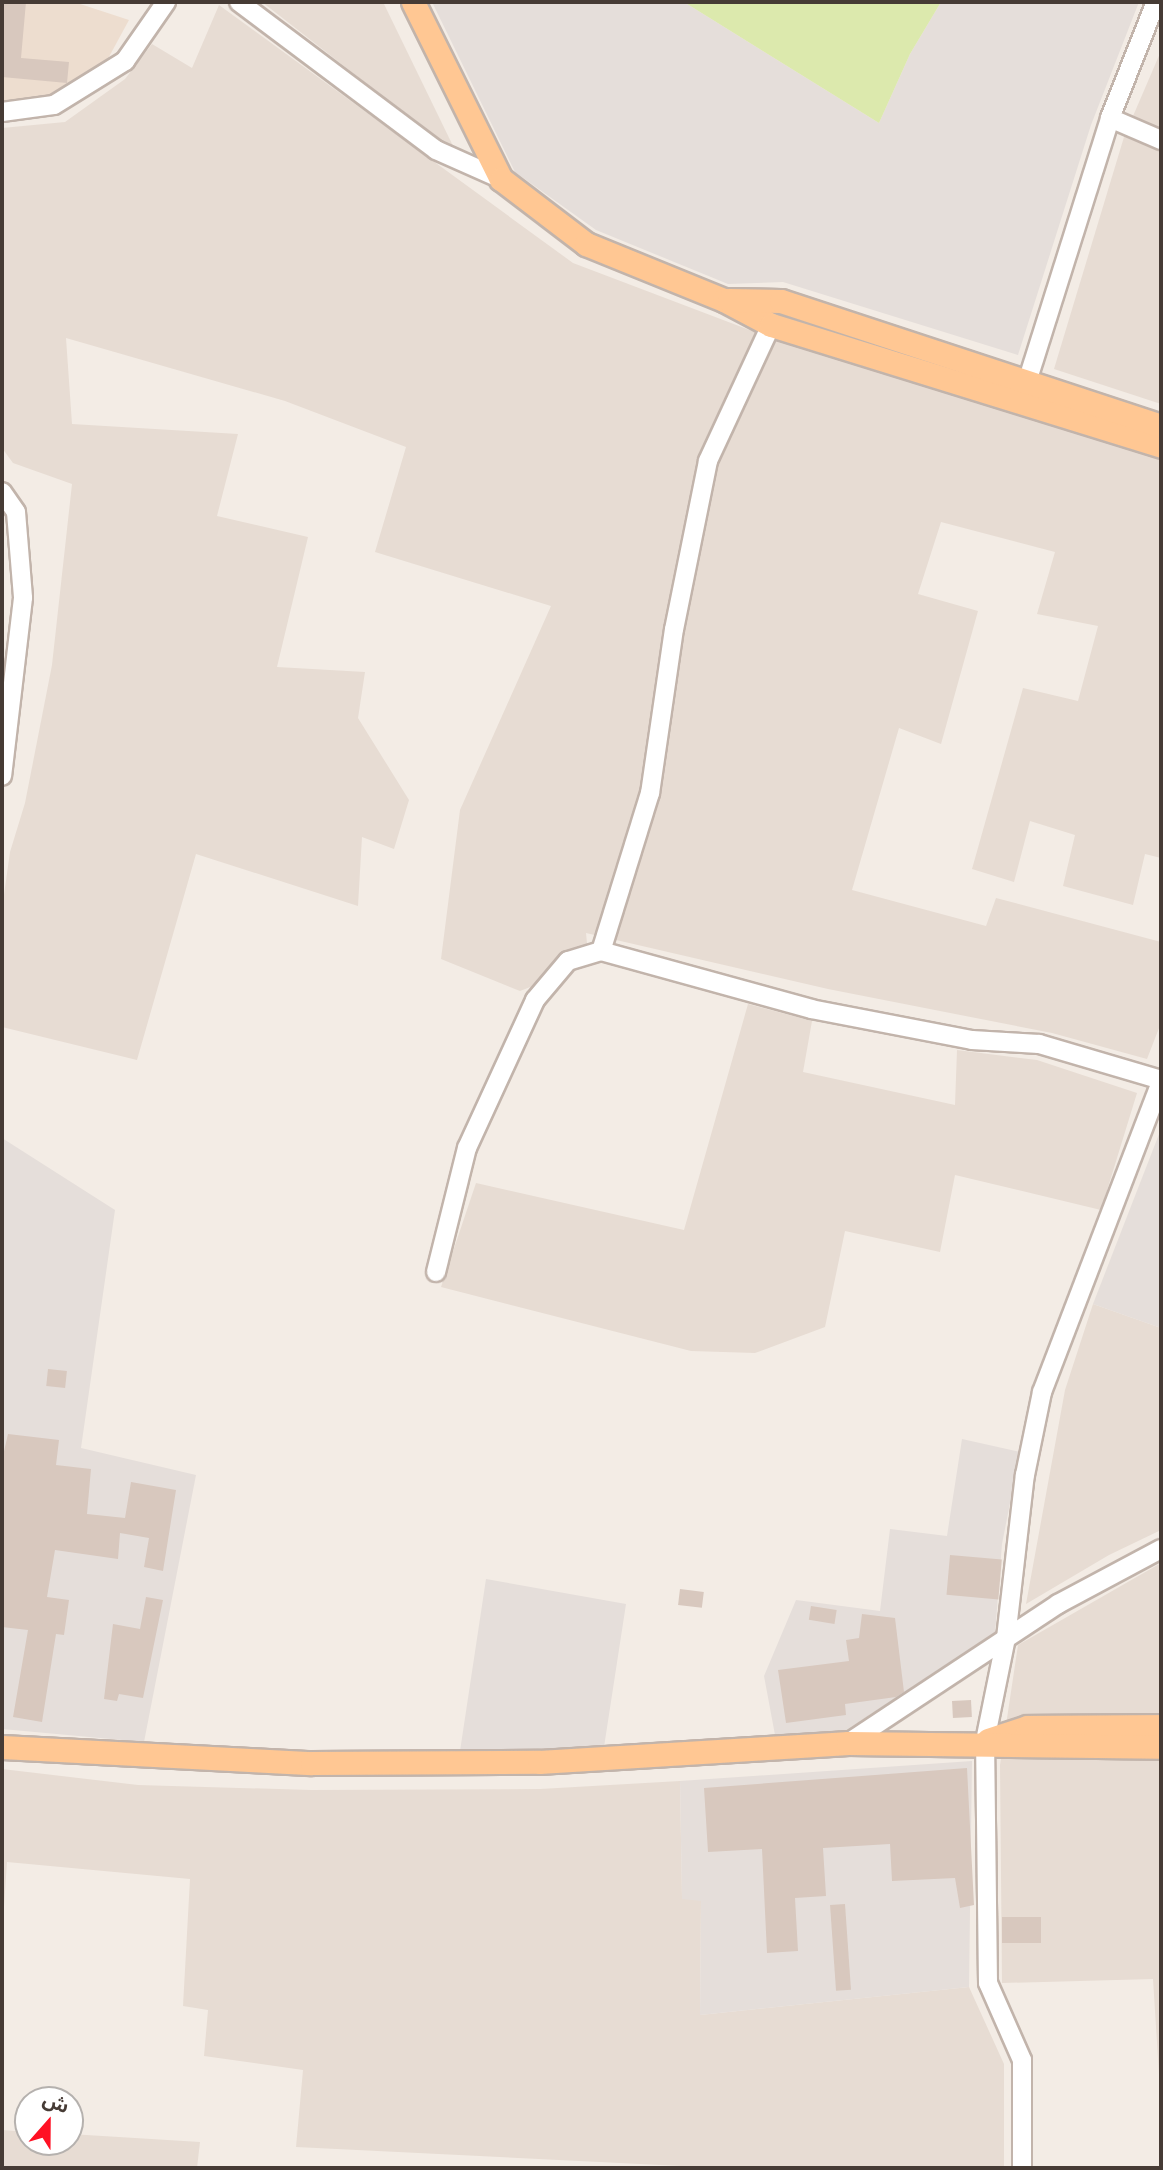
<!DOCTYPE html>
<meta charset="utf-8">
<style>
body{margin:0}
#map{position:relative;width:1163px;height:2170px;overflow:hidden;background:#f3ece5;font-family:"Fira Sans","Noto Sans Arabic",sans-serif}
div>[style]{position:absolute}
.residential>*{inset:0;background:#e7dcd3}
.industrial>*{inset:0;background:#e5deda}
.education>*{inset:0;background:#edddcf}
.green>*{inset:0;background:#dce9ad}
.building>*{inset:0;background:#d8c8be;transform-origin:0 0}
.roads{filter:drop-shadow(2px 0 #c2b4ab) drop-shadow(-2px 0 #c2b4ab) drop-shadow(0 2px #c2b4ab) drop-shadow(0 -2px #c2b4ab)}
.minor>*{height:18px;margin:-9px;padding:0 9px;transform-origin:9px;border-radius:9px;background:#fff}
.major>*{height:23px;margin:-11.5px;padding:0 11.5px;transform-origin:11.5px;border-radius:11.5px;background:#ffc793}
span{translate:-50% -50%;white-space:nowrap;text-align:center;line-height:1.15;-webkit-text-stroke:6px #fff;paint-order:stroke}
.frame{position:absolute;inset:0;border:4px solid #463b35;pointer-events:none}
.north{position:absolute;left:14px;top:2086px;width:70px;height:70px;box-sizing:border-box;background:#fff;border:2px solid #b5b1ae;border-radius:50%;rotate:21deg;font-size:19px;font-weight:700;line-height:28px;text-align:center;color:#463b35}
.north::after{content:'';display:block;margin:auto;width:24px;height:32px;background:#ff1124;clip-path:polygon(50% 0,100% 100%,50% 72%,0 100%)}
</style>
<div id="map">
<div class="residential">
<i style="clip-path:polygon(262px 2px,383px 2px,454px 148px,444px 144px)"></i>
<i style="clip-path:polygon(219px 5px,573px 263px,776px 340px,1161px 457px,1161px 858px,1145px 854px,1133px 905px,1063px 886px,1075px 835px,1030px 821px,1014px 882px,972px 869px,1023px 688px,1078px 701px,1098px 626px,1037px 614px,1055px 552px,941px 522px,918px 594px,978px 611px,941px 744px,899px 728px,852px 890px,986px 926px,996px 898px,1161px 942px,1161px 1023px,1147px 1059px,1052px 1033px,828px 989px,586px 933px,589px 964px,520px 991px,441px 959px,460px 810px,551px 606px,375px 552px,406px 447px,285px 401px,66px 338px,72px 424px,238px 434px,217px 516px,308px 537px,277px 667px,365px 672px,358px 718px,409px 800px,394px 849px,362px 837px,358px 906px,196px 854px,137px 1060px,2px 1027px,2px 909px,10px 852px,25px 803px,52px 665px,72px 484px,13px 463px,2px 448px,2px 128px,65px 122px,125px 79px,152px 44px,192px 68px)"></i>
<i style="clip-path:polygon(1161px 51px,1161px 404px,1054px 369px,1124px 137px)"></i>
<i style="clip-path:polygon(748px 1004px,812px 1021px,803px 1072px,955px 1105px,957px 1050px,1037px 1060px,1137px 1093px,1101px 1210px,955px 1175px,940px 1252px,845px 1231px,825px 1327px,755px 1353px,691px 1351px,441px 1287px,476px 1183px,684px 1230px)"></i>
<i style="clip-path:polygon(1093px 1304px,1161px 1328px,1161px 1530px,1109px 1555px,1026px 1604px,1065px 1390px)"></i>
<i style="clip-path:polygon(1161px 1563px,1161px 2106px,1153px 1979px,1002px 1983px,1000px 1765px,1018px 1645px)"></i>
<i style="clip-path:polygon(2px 1769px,138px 1785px,311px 1790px,540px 1789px,680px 1781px,682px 1898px,701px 1900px,700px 2015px,969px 1987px,1004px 2064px,1004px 2168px,721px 2168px,296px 2147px,303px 2070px,204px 2056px,208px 2010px,183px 2006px,190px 1879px,7px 1862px,2px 1937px)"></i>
<i style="clip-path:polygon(2px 2130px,28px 2132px,28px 2142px,70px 2142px,70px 2134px,200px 2142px,197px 2168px,2px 2168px)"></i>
</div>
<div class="industrial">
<i style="clip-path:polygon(432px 2px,684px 2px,879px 123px,910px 54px,941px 2px,1139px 2px,1091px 125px,1018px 355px,783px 282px,728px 284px,596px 230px,515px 172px)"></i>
<i style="clip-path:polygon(1161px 1129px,1161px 1328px,1093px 1304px)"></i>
<i style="clip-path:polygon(2px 1138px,115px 1210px,81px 1448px,196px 1475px,144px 1742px,2px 1729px)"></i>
<i style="clip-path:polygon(962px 1439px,1020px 1452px,1002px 1544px,995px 1634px,843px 1732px,775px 1735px,764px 1676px,796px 1600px,880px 1611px,890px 1529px,947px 1536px)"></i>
<i style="clip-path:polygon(486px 1579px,626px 1604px,604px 1747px,460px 1751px)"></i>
<i style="clip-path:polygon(972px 1761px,969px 1987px,700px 2015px,701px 1901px,682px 1899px,680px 1781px)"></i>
</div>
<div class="education">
<i style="clip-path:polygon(2px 2px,74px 2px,129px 20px,104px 66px,43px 99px,2px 105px)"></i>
</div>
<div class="green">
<i style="clip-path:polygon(684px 2px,941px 2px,910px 54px,879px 123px)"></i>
</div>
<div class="building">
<i style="clip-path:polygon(4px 2px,26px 2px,21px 58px,69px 62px,67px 83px,2px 77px)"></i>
<i style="left:48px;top:1369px;width:19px;height:17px;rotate:6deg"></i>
<i style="clip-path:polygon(8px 1434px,59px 1440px,56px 1465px,91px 1469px,87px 1514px,125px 1518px,131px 1482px,176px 1490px,163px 1571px,144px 1567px,149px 1538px,120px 1533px,118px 1559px,55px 1550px,47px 1597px,69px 1600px,64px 1635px,56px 1634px,42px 1722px,13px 1717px,28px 1630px,2px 1627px,2px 1460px)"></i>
<i style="left:950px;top:1555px;width:52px;height:40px;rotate:5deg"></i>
<i style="left:680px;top:1589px;width:24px;height:16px;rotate:7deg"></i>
<i style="clip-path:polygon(146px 1597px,163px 1600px,143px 1698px,119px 1694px,117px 1701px,104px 1699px,113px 1624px,140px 1629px)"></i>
<i style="left:811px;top:1606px;width:26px;height:14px;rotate:9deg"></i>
<i style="clip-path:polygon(862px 1614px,895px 1618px,904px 1692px,896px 1697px,845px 1704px,846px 1715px,786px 1723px,778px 1670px,849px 1661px,846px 1640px,859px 1638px)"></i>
<i style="left:971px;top:1700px;width:17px;height:19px;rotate:87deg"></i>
<i style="clip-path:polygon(967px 1768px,974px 1905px,960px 1908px,955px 1878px,892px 1881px,890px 1844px,823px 1848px,826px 1896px,795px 1898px,798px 1951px,767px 1953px,762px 1849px,708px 1852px,704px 1788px)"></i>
<i style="left:845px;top:1904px;width:86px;height:15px;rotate:86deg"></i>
<i style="left:1041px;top:1917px;width:26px;height:39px;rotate:90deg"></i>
</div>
<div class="roads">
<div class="minor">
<i style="left:239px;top:2px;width:246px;rotate:36.9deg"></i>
<i style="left:436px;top:150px;width:71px;rotate:24deg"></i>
<i style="left:2px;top:112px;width:52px;rotate:-7.7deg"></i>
<i style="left:54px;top:105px;width:84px;rotate:-31.8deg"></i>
<i style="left:125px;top:61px;width:72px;rotate:-55.2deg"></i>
<i style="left:1110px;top:118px;width:56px;rotate:23.3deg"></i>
<i style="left:771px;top:325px;width:150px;rotate:114.9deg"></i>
<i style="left:708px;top:461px;width:171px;rotate:101.4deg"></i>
<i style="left:674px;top:629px;width:166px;rotate:98.3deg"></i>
<i style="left:650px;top:793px;width:165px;rotate:107.2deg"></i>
<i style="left:601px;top:951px;width:218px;rotate:15.4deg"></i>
<i style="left:811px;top:1009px;width:164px;rotate:10.9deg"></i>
<i style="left:972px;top:1040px;width:67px;rotate:3.4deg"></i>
<i style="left:1039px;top:1044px;width:127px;rotate:16.4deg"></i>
<i style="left:1027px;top:382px;width:277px;rotate:-72.5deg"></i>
<i style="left:1110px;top:118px;width:125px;rotate:-68.4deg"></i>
<i style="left:2px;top:492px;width:24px;rotate:55deg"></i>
<i style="left:16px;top:512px;width:86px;rotate:85.3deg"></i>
<i style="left:23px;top:598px;width:179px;rotate:96.7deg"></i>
<i style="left:436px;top:1272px;width:128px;rotate:-76deg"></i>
<i style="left:467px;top:1148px;width:163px;rotate:-65.3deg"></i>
<i style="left:535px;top:1000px;width:51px;rotate:-49.8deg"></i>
<i style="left:568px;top:961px;width:34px;rotate:-17deg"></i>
<i style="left:848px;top:1743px;width:252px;rotate:-33.5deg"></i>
<i style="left:1058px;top:1604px;width:117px;rotate:-28.1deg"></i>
<i style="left:1022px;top:2168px;width:108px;rotate:-90deg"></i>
<i style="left:1022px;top:2060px;width:84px;rotate:-113.8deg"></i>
<i style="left:988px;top:1983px;width:242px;rotate:-90.7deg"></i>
<i style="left:985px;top:1741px;width:105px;rotate:-78.5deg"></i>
<i style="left:1006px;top:1638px;width:164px;rotate:-83.4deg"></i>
<i style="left:1025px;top:1475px;width:85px;rotate:-78.4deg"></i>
<i style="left:1042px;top:1392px;width:332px;rotate:-69deg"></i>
</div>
<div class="major">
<i style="left:413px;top:2px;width:198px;rotate:63.6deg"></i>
<i style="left:501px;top:179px;width:107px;rotate:37.4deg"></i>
<i style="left:586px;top:244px;width:149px;rotate:22.1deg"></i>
<i style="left:724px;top:300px;width:53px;rotate:28deg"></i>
<i style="left:771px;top:325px;width:408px;rotate:17.2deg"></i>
<i style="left:729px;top:300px;width:52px;rotate:1.1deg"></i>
<i style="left:781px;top:301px;width:400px;rotate:18.2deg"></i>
<i style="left:988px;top:1740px;width:41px;rotate:-18.4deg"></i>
<i style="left:1027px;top:1727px;width:134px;rotate:-0.4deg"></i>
<i style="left:2px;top:1747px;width:310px;rotate:3deg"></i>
<i style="left:312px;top:1763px;width:227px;rotate:-0.3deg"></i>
<i style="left:539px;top:1762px;width:310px;rotate:-3.5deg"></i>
<i style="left:848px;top:1743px;width:313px;rotate:0.7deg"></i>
</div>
</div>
<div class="frame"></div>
<div class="north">ش</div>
</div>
